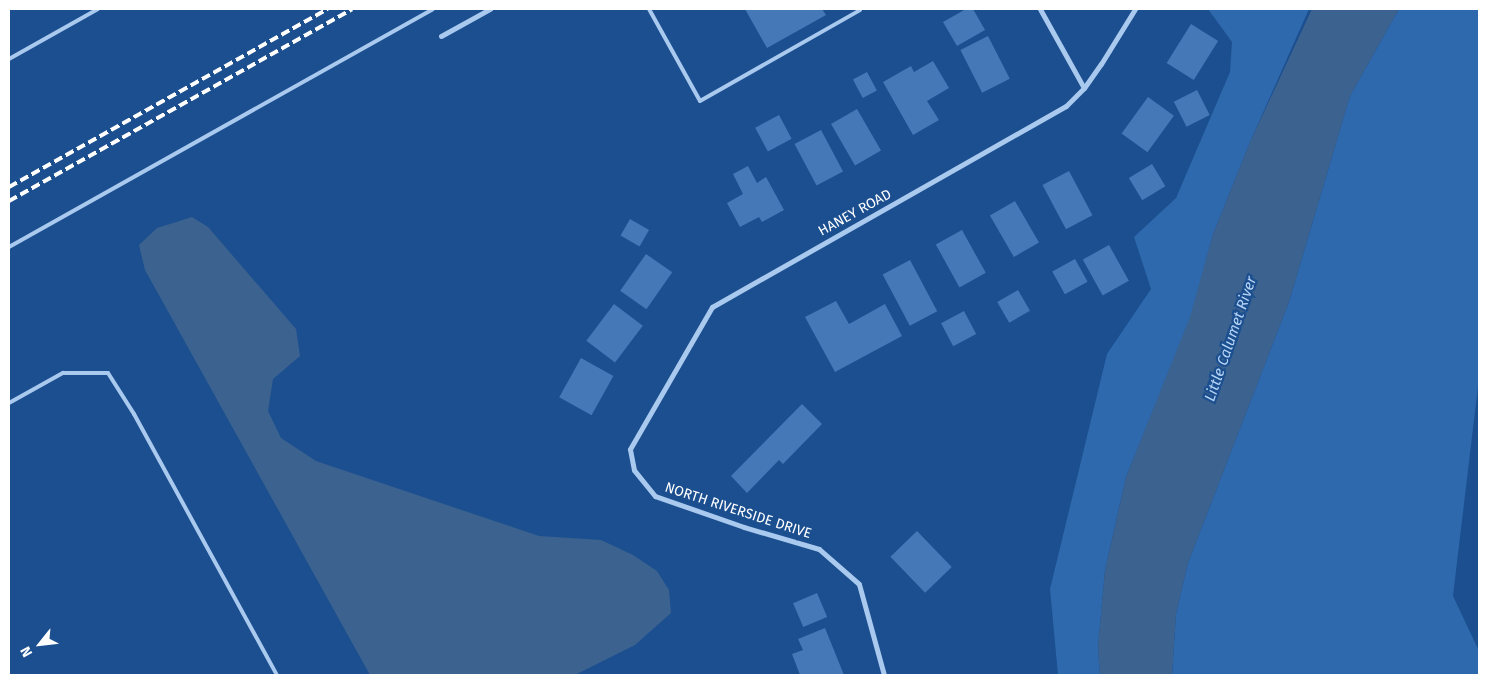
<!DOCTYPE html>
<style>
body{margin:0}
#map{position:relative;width:1488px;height:684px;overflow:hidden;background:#1b4f8f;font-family:"Fira Sans",sans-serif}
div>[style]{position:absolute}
.green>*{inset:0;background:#2e69ad}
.water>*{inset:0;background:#3c6290}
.building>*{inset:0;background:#4478b7;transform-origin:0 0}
.service>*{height:4px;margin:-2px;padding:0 2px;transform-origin:2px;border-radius:2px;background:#a9c9ee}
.minor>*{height:5px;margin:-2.5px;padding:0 2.5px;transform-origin:2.5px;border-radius:2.5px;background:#a9c9ee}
.rail>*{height:4px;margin-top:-2px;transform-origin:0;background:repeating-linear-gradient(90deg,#fff 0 9px,transparent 0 13px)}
span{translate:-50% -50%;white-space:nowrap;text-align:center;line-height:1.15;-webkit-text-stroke:4.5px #1b4f8f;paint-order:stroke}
.street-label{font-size:14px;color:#fff}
.water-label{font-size:15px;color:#b5d3f5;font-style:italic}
.frame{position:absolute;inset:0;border:10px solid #fff;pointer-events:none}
.north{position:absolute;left:15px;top:619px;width:50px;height:50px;-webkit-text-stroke:4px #1b4f8f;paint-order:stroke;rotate:241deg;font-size:14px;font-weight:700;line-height:20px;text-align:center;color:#fff}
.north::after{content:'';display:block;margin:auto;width:18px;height:22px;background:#fff;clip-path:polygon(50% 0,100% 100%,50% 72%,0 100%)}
</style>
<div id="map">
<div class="green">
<i style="clip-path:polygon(1208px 9px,1309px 9px,1250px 142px,1213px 234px,1191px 317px,1126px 477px,1105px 570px,1098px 647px,1100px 675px,1058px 675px,1050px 589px,1107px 354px,1151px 289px,1134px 237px,1176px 198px,1230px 72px,1232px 42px)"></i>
<i style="clip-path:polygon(1399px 9px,1479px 9px,1479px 378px,1453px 596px,1479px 651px,1479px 675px,1172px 675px,1176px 614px,1188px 563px,1289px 302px,1350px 96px)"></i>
</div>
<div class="water">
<i style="clip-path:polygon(1312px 9px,1399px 9px,1350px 96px,1289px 302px,1188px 563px,1176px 614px,1172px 675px,1100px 675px,1098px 647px,1105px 570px,1126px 477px,1190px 317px,1213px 234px,1250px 142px)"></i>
<i style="clip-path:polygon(192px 217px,208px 227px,296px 329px,300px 356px,273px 379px,268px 411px,281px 438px,316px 461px,539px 536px,601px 540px,633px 555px,657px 571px,669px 590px,671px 613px,635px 645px,575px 675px,370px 675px,145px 270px,139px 245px,157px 228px)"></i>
</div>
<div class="building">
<i style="clip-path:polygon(745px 9px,822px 9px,826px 15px,767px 48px)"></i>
<i style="clip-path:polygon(966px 9px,973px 9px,985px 30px,957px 46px,943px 22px)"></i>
<i style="left:1191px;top:24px;width:32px;height:46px;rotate:32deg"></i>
<i style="left:988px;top:36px;width:48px;height:31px;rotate:63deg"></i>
<i style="clip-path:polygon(933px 61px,949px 88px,927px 101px,939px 120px,913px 135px,883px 82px,911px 66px,914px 72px)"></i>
<i style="left:867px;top:72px;width:21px;height:16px;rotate:62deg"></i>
<i style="left:1197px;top:90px;width:28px;height:26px;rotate:63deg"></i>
<i style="left:1148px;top:97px;width:32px;height:45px;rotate:36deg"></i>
<i style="left:857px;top:109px;width:48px;height:30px;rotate:60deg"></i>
<i style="left:779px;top:115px;width:27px;height:27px;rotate:62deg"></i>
<i style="left:821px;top:130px;width:47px;height:30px;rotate:62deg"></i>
<i style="left:1152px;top:164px;width:26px;height:27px;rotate:59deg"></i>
<i style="clip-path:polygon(748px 166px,757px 183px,766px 177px,784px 210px,762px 222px,759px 217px,740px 227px,727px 203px,743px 194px,733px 174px)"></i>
<i style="left:1069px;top:171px;width:50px;height:30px;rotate:62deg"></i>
<i style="left:1015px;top:201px;width:48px;height:29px;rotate:60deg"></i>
<i style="left:630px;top:219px;width:22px;height:19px;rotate:30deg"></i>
<i style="left:962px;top:230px;width:49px;height:30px;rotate:61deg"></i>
<i style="left:1109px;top:245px;width:41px;height:30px;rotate:61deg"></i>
<i style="left:646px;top:254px;width:32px;height:45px;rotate:35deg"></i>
<i style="left:1075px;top:259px;width:26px;height:26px;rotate:61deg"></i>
<i style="left:910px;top:260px;width:58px;height:31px;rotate:62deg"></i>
<i style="left:1018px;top:290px;width:24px;height:24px;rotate:60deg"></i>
<i style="clip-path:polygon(836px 301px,849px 324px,885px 304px,902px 336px,835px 372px,805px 317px)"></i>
<i style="left:614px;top:304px;width:36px;height:46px;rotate:37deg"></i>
<i style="left:964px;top:311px;width:26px;height:26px;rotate:62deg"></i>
<i style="left:581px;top:358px;width:37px;height:45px;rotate:29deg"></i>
<i style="clip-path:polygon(802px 404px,822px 424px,783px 464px,779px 460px,747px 493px,731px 476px)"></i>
<i style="left:917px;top:531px;width:50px;height:37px;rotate:46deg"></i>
<i style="left:817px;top:593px;width:26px;height:26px;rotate:67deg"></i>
<i style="clip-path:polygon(825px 628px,844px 675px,800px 675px,792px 654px,803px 650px,798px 639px)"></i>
</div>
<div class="service">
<i style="left:649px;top:9px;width:105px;rotate:61deg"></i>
<i style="left:700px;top:101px;width:184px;rotate:-29.6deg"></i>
<i style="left:9px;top:59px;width:102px;rotate:-29.3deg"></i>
<i style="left:9px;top:247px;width:486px;rotate:-29.3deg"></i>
<i style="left:9px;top:403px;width:62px;rotate:-29.1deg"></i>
<i style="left:63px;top:373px;width:45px"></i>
<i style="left:108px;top:373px;width:49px;rotate:57.6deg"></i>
<i style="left:134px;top:414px;width:298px;rotate:61.3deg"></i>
</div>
<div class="minor">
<i style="left:1040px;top:9px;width:90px;rotate:60.9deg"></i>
<i style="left:441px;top:36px;width:56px;rotate:-28.9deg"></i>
<i style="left:884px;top:675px;width:94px;rotate:-105.4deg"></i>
<i style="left:859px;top:584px;width:53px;rotate:-138.8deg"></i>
<i style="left:819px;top:549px;width:78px;rotate:-163.7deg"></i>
<i style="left:744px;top:527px;width:94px;rotate:-160.8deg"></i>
<i style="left:655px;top:496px;width:33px;rotate:-129deg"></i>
<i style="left:634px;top:470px;width:21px;rotate:-101deg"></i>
<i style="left:630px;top:449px;width:164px;rotate:-60deg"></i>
<i style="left:712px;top:307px;width:407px;rotate:-29.6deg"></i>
<i style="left:1066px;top:106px;width:25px;rotate:-45deg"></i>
<i style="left:1084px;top:88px;width:29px;rotate:-55deg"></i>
<i style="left:1101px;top:64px;width:65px;rotate:-58.3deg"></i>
</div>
<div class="rail">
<i style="left:9px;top:187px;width:365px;rotate:-29.2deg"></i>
<i style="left:9px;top:201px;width:393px;rotate:-29.2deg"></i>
</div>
<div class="street-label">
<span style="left:855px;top:213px;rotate:-29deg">HANEY ROAD</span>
<span style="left:738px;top:511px;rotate:18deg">NORTH RIVERSIDE DRIVE</span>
</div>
<div class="water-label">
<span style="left:1231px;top:339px;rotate:-71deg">Little Calumet River</span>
</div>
<div class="frame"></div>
<div class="north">N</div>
</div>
